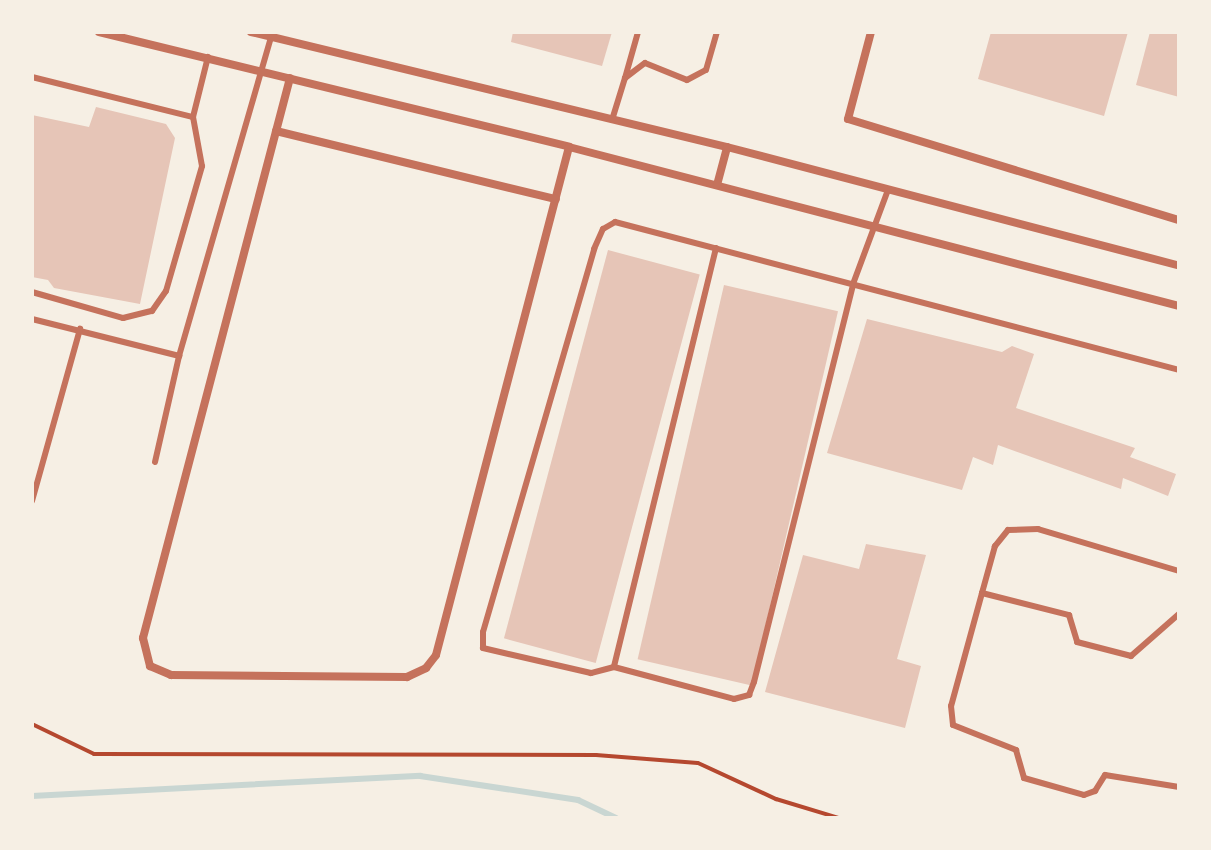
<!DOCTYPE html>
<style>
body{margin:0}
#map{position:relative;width:1211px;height:850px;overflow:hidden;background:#f6efe4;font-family:"Fira Sans",sans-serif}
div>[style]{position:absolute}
.stream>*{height:6px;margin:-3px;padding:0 3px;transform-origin:3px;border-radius:3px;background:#c9d6d2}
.building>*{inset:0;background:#e6c5b7;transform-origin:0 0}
.path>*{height:4px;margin:-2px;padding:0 2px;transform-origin:2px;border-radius:2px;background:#b5482f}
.service>*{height:6px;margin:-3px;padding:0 3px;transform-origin:3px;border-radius:3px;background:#c5725c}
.minor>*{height:8px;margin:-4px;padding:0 4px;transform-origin:4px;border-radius:4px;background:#c5725c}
span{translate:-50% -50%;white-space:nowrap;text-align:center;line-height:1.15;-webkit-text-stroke:8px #f6efe4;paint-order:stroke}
.frame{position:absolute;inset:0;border:34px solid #f6efe4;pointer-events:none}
</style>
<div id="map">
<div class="stream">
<i style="left:32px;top:796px;width:389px;rotate:-3deg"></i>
<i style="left:420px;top:776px;width:160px;rotate:8.6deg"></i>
<i style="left:578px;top:800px;width:42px;rotate:25.3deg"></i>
</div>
<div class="building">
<i style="clip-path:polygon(513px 32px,612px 32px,602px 66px,511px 42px)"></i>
<i style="clip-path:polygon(991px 32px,1128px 32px,1104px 116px,978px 79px)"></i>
<i style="clip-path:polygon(1150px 32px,1179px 32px,1179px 97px,1136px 85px)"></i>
<i style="clip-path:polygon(96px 107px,166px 124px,175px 138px,140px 304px,54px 288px,48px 280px,32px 277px,32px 115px,89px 127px)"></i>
<i style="left:608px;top:250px;width:95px;height:402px;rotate:15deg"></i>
<i style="left:724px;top:285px;width:117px;height:384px;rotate:13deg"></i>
<i style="clip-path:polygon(867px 319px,1002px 352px,1012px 346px,1034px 354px,1016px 408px,1135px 448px,1130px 457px,1176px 474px,1168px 496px,1123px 478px,1121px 489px,998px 445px,993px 465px,973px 457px,962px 490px,827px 453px)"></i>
<i style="clip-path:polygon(866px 544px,926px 555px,897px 659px,921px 666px,905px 728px,765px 692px,803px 555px,859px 569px)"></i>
</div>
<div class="path">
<i style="left:32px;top:724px;width:69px;rotate:25.8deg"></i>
<i style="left:94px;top:754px;width:502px;rotate:0.11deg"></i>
<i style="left:596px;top:755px;width:102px;rotate:4.5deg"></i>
<i style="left:698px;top:763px;width:86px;rotate:24.8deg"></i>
<i style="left:776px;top:799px;width:66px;rotate:16.8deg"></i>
</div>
<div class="service">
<i style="left:32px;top:77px;width:166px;rotate:14deg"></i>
<i style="left:625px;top:78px;width:48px;rotate:-74.2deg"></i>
<i style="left:612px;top:120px;width:44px;rotate:-72.8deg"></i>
<i style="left:625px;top:78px;width:25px;rotate:-37deg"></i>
<i style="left:645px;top:63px;width:45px;rotate:22deg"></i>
<i style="left:687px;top:80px;width:21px;rotate:-28deg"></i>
<i style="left:706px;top:70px;width:40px;rotate:-74deg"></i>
<i style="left:716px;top:248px;width:431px;rotate:103.7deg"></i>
<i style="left:614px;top:667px;width:124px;rotate:14.9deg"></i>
<i style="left:734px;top:699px;width:16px;rotate:-15deg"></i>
<i style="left:749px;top:695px;width:14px;rotate:-69deg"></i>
<i style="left:754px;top:682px;width:410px;rotate:-76deg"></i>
<i style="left:853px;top:284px;width:100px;rotate:-69.6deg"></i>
<i style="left:32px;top:292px;width:95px;rotate:15.9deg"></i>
<i style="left:123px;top:318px;width:30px;rotate:-14deg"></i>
<i style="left:152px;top:311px;width:24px;rotate:-55deg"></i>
<i style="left:166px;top:291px;width:130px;rotate:-73.9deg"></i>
<i style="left:202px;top:166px;width:50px;rotate:-100.4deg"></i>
<i style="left:193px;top:117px;width:62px;rotate:-76deg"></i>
<i style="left:32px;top:319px;width:152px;rotate:14.1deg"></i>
<i style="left:155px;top:462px;width:109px;rotate:-77.2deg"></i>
<i style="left:179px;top:356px;width:332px;rotate:-73.9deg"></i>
<i style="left:32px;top:501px;width:179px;rotate:-74.4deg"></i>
<i style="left:1179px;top:571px;width:147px;rotate:-163.4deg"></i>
<i style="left:1038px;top:529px;width:30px;rotate:178deg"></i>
<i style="left:1008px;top:530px;width:21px;rotate:129deg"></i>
<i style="left:995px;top:546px;width:49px;rotate:105.5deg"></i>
<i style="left:982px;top:593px;width:90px;rotate:14.2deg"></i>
<i style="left:1069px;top:615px;width:28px;rotate:73deg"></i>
<i style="left:1077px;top:642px;width:56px;rotate:14.5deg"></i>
<i style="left:1131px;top:656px;width:64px;rotate:-41.2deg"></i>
<i style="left:982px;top:593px;width:117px;rotate:105.3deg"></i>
<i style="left:951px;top:706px;width:19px;rotate:84deg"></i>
<i style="left:953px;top:725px;width:68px;rotate:21.6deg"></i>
<i style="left:1016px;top:750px;width:29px;rotate:74deg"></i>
<i style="left:1024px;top:778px;width:62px;rotate:15.8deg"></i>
<i style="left:1084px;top:795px;width:12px;rotate:-20deg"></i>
<i style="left:1095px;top:791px;width:19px;rotate:-58deg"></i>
<i style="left:1105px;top:775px;width:75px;rotate:9.2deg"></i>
<i style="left:614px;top:667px;width:24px;rotate:165deg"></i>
<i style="left:591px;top:673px;width:111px;rotate:-167deg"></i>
<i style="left:483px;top:648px;width:16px;rotate:-90deg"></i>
<i style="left:483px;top:632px;width:399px;rotate:-73.8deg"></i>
<i style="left:594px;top:249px;width:22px;rotate:-66deg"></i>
<i style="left:603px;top:229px;width:14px;rotate:-30deg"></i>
<i style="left:615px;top:222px;width:583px;rotate:14.7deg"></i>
</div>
<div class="minor">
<i style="left:99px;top:32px;width:484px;rotate:13.7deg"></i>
<i style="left:569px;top:147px;width:630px;rotate:14.61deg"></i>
<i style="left:251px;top:32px;width:490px;rotate:13.6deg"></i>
<i style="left:727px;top:147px;width:467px;rotate:14.7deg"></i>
<i style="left:871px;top:32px;width:90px;rotate:104.8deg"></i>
<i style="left:848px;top:119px;width:346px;rotate:17deg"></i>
<i style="left:290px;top:78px;width:579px;rotate:104.71deg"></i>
<i style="left:143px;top:638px;width:29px;rotate:76deg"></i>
<i style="left:150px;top:666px;width:23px;rotate:23deg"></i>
<i style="left:171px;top:675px;width:236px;rotate:0.5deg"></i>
<i style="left:407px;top:677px;width:21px;rotate:-25deg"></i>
<i style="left:426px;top:668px;width:16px;rotate:-52deg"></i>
<i style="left:436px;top:655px;width:525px;rotate:-75.33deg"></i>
<i style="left:276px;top:131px;width:288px;rotate:13.7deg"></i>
<i style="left:717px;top:185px;width:39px;rotate:-75deg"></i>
</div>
<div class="frame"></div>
</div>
